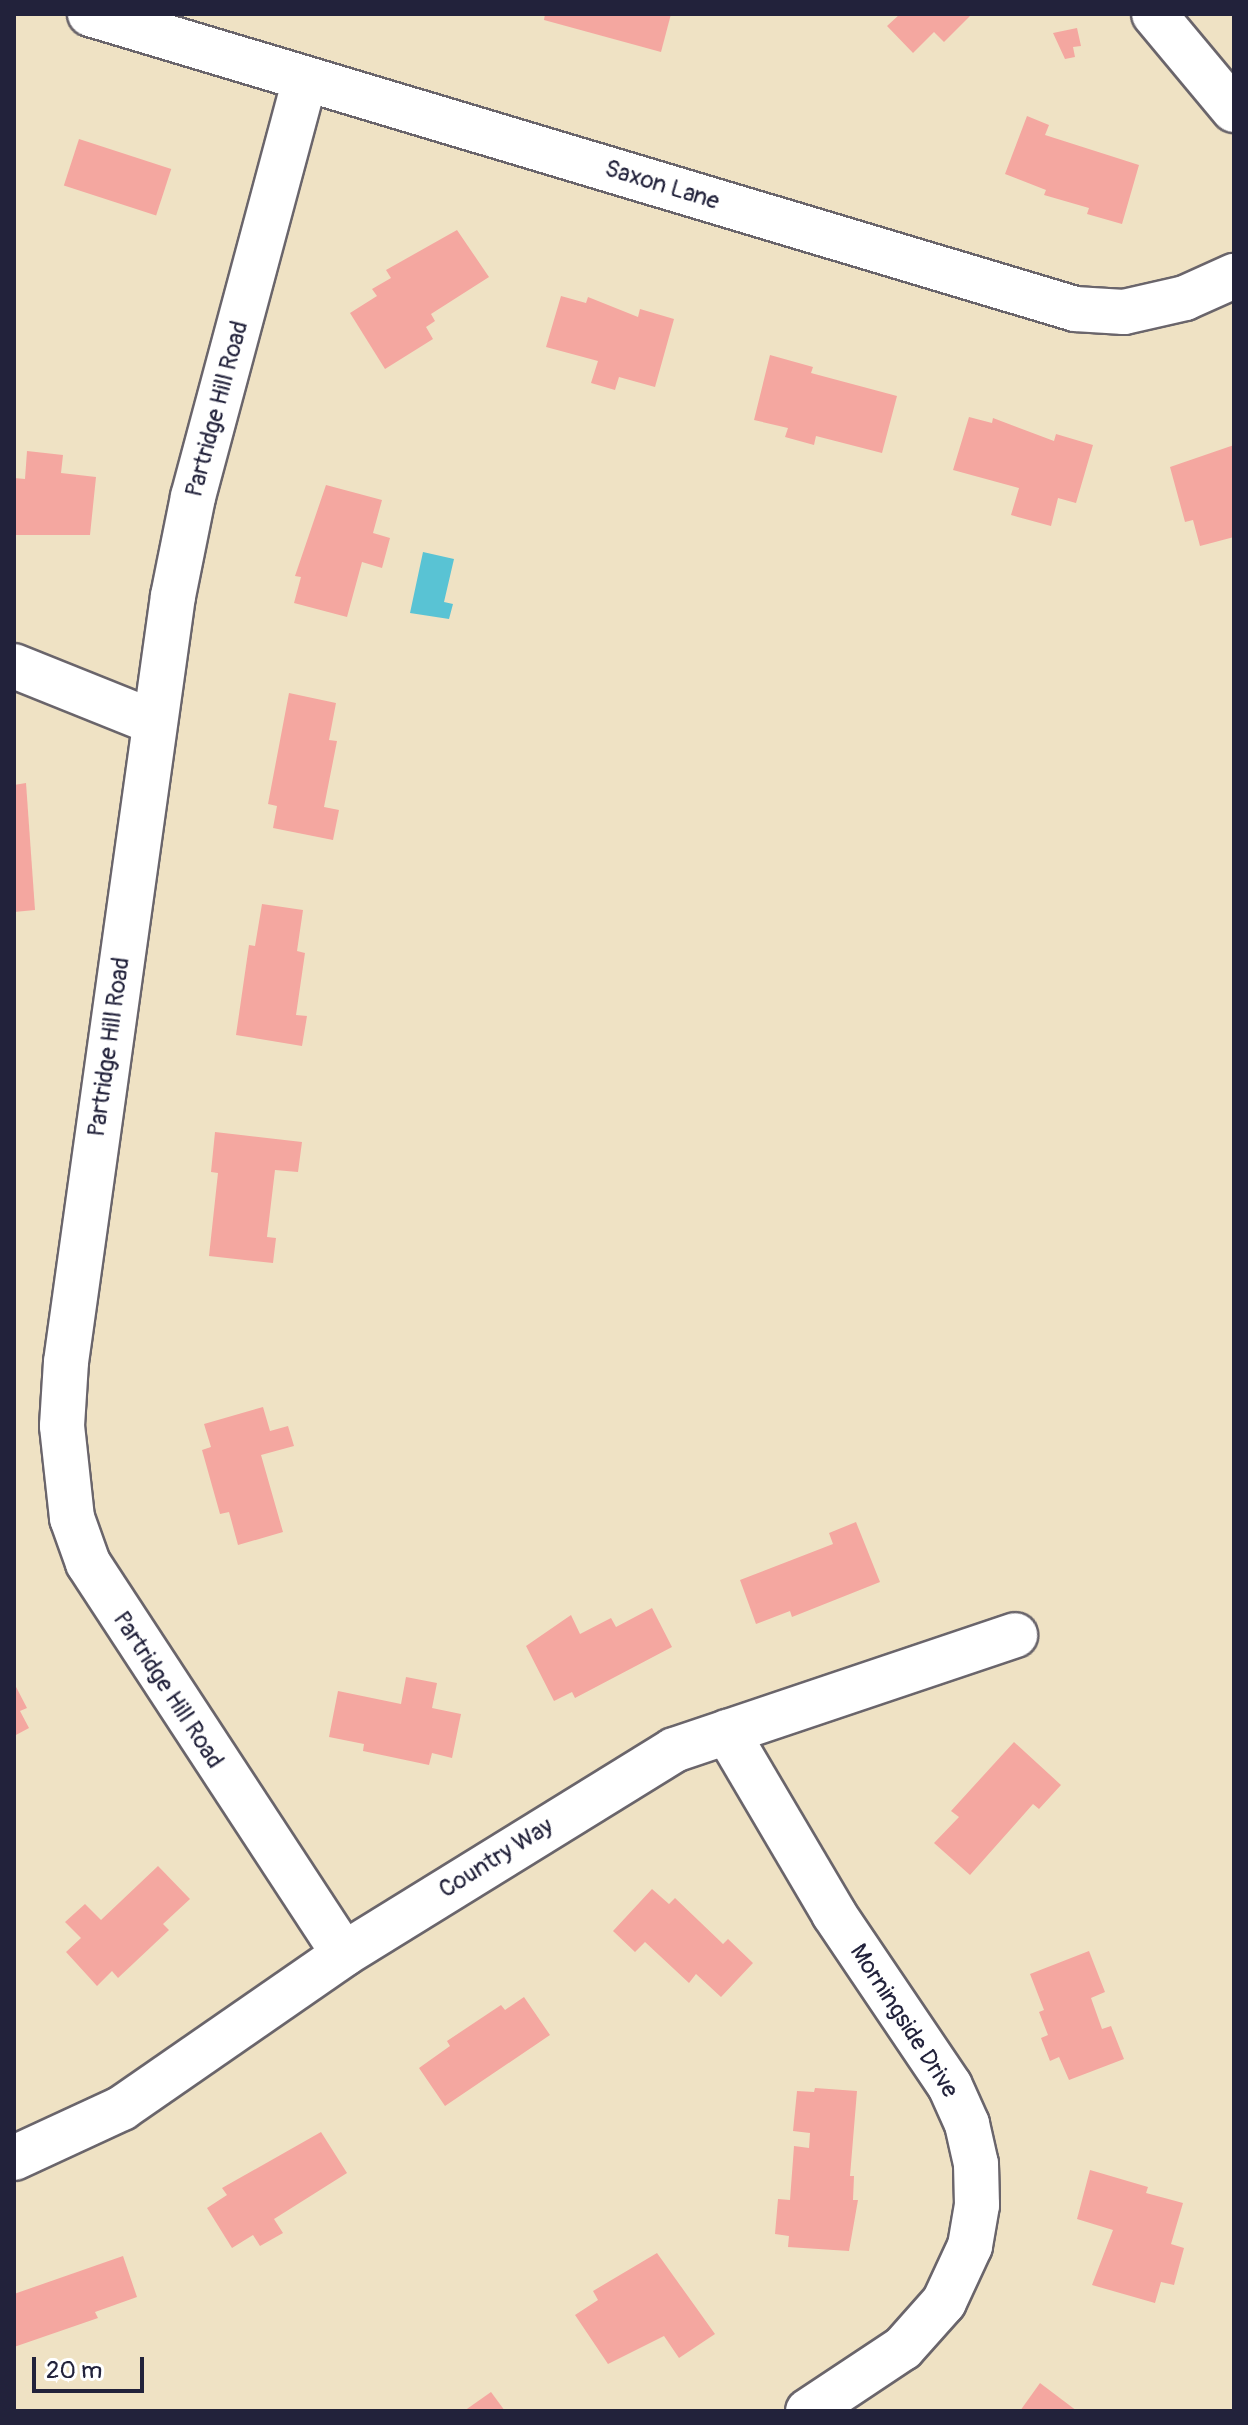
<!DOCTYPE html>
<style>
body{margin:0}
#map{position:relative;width:1248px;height:2425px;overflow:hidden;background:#efe2c4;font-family:Pangolin,sans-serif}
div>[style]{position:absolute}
.water>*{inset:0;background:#59c3d4}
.building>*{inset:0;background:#f4a7a0;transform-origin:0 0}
.roads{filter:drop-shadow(2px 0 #6a656b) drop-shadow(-2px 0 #6a656b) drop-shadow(0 2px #6a656b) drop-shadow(0 -2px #6a656b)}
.minor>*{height:44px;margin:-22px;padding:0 22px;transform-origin:22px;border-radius:22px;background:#fff}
span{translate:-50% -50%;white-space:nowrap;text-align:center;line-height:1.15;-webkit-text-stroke:7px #fff;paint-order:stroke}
.street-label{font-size:24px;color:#22223b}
.frame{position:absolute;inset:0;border:16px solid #22223b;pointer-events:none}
.scale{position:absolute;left:32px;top:2357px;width:112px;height:36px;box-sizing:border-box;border:4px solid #22223b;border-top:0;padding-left:10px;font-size:24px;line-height:28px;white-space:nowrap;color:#22223b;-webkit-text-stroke:6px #fff;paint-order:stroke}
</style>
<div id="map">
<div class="water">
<i style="clip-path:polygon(423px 552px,454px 559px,444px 602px,453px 604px,449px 619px,410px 613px)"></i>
</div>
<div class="building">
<i style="clip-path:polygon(545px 14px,671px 14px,661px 52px,544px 20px)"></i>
<i style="clip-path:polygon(900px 14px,972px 14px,944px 42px,934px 32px,913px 53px,887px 26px)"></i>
<i style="clip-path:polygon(1077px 28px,1081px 46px,1073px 47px,1075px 57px,1065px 59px,1053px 33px)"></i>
<i style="clip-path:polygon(1027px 116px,1049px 125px,1045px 135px,1139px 165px,1122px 224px,1087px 214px,1089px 208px,1044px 195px,1046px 190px,1005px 174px)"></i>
<i style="left:79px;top:139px;width:97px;height:49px;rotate:18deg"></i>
<i style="clip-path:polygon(457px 230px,489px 277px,431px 314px,435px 321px,426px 327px,433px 339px,385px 369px,350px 313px,377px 296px,372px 289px,391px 278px,386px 270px)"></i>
<i style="clip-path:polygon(561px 296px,586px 303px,588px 297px,638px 317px,640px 309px,674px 319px,655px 387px,619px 377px,615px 390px,591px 383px,598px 361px,546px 347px)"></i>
<i style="clip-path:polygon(770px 355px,813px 367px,811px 373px,897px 396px,882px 453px,816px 436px,814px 445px,785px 437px,788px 428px,754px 420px)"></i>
<i style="clip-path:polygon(969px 417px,992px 423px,993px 418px,1054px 441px,1056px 434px,1093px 445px,1076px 503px,1058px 498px,1051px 526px,1011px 515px,1019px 488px,953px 470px)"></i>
<i style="clip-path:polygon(1234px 445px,1234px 537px,1200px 546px,1193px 520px,1185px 522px,1170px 467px)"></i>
<i style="clip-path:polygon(27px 451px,63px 455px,61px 473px,96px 477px,90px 535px,14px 535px,14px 478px,25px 479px)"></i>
<i style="clip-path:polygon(326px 485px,382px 500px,373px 533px,390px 538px,382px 568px,362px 562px,347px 617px,294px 603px,301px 577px,295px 576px)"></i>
<i style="clip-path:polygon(289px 693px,336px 703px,329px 740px,337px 741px,324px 807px,339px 810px,333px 840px,273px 828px,277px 806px,268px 804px)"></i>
<i style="clip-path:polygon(26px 783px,35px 910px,14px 912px,14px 785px)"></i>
<i style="clip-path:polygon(262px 904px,303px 910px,297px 951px,305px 953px,296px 1015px,307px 1016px,302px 1046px,236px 1035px,249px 945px,255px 946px)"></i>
<i style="clip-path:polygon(215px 1132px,302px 1142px,298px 1172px,275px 1170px,267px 1237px,276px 1238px,273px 1263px,209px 1256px,218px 1173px,211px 1172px)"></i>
<i style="clip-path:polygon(263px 1407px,270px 1431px,288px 1426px,294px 1446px,261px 1455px,283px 1532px,238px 1545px,229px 1512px,220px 1514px,202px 1450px,211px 1447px,204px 1424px)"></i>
<i style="clip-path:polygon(856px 1522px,880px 1582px,792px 1617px,790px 1611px,756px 1624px,740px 1580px,833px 1544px,829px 1533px)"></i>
<i style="clip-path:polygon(652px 1608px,672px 1647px,575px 1698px,572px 1692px,554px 1701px,526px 1646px,571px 1615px,580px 1634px,611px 1618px,616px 1627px)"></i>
<i style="clip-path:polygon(406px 1677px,437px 1683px,432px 1708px,461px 1714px,452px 1758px,432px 1753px,429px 1765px,363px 1751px,364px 1744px,329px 1737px,338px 1691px,401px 1704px)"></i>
<i style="clip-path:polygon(14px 1683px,27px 1708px,20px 1711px,29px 1728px,14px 1736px)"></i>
<i style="clip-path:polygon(1014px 1742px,1061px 1785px,1039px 1809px,1033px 1804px,970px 1875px,934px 1843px,959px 1817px,951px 1811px)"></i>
<i style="clip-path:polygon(158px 1866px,190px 1899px,163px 1924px,169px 1930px,118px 1978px,112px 1971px,97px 1986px,66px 1952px,81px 1938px,65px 1922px,85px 1904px,101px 1920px)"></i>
<i style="clip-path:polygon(652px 1889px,669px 1904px,675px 1898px,723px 1944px,728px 1939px,753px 1963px,721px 1997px,696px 1974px,689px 1983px,645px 1942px,635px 1952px,613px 1931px)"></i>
<i style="clip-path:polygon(1089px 1951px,1105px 1992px,1091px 1998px,1102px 2029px,1111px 2026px,1124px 2059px,1069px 2080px,1059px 2057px,1050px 2061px,1041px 2038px,1048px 2035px,1039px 2012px,1044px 2010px,1030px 1974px)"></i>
<i style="clip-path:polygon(524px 1997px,550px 2035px,445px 2106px,419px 2068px,450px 2046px,447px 2041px,501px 2005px,505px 2010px)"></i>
<i style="clip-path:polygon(815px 2088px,857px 2091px,850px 2176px,854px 2176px,853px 2200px,858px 2200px,849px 2251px,788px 2247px,789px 2236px,775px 2234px,778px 2199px,790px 2200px,794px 2146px,809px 2148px,810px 2133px,793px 2131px,797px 2091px,814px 2092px)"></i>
<i style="clip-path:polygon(321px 2132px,347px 2173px,274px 2219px,283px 2233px,260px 2246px,253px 2235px,232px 2248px,207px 2208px,227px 2195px,222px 2188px)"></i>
<i style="clip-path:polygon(1090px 2170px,1148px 2187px,1146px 2193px,1183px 2203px,1171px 2244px,1184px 2248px,1174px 2285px,1161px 2282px,1155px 2303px,1092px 2285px,1113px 2230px,1077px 2219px)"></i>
<i style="clip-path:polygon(657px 2253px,715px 2334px,679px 2358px,664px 2336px,608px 2364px,575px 2315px,598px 2300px,593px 2291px)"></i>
<i style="clip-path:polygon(123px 2256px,137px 2297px,95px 2312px,98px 2318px,14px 2347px,14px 2294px)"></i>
<i style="clip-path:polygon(1040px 2383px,1077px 2411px,1020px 2411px)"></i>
<i style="clip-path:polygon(491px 2392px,505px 2411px,464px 2411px)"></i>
</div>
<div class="roads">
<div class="minor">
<i style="left:90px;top:14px;width:1028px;rotate:16.67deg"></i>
<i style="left:1075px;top:309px;width:49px;rotate:3.5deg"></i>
<i style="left:1124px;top:312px;width:63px;rotate:-12.9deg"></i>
<i style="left:1185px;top:298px;width:54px;rotate:-24.2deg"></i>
<i style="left:1154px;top:14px;width:125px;rotate:50.2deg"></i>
<i style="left:305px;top:79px;width:433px;rotate:105deg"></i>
<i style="left:193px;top:497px;width:101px;rotate:101.4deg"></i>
<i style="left:173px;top:596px;width:773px;rotate:97.95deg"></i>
<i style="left:66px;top:1362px;width:64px;rotate:93.6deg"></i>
<i style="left:62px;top:1426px;width:93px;rotate:83.8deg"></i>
<i style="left:72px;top:1518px;width:48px;rotate:70.4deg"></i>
<i style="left:88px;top:1563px;width:467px;rotate:56.8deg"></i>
<i style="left:14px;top:666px;width:150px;rotate:21.9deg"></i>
<i style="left:727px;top:1732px;width:211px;rotate:59.5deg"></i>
<i style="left:834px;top:1914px;width:207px;rotate:56deg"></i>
<i style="left:950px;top:2086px;width:42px;rotate:65.9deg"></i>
<i style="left:967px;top:2124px;width:41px;rotate:77.3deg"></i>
<i style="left:976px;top:2164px;width:41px;rotate:88.6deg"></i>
<i style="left:977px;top:2205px;width:42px;rotate:99.7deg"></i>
<i style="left:970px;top:2246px;width:62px;rotate:114.9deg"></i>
<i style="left:944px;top:2302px;width:62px;rotate:131.7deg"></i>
<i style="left:903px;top:2348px;width:114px;rotate:146.4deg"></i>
<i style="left:14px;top:2158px;width:119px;rotate:-24.8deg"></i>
<i style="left:122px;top:2108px;width:270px;rotate:-34.7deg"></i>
<i style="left:344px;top:1954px;width:388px;rotate:-31.7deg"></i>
<i style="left:674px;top:1750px;width:360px;rotate:-18.6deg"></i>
</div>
</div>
<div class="street-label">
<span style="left:662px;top:185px;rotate:17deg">Saxon Lane</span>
<span style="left:217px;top:409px;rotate:-75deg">Partridge Hill Road</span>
<span style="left:109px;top:1047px;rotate:-82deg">Partridge Hill Road</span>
<span style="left:168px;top:1690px;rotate:57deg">Partridge Hill Road</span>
<span style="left:496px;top:1858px;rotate:-32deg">Country Way</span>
<span style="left:904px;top:2021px;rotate:57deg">Morningside Drive</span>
</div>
<div class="frame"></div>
<div class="scale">20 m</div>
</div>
